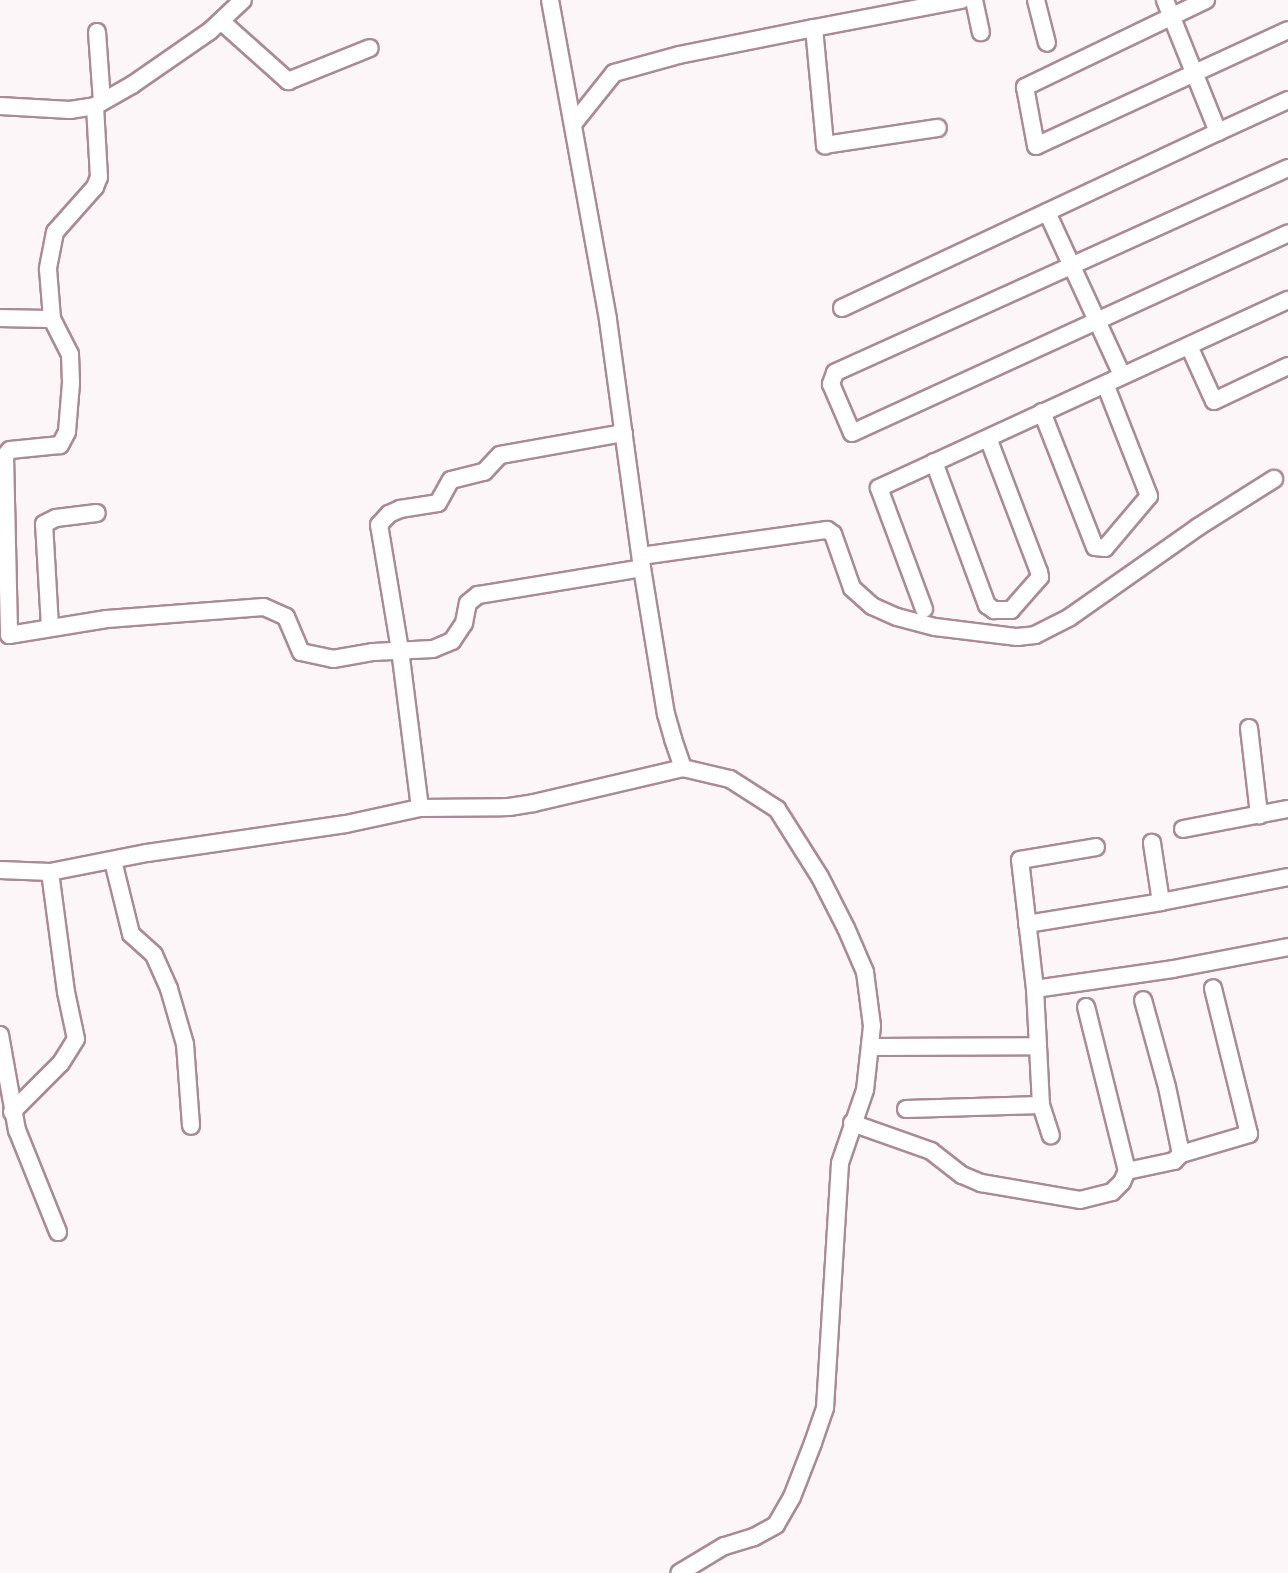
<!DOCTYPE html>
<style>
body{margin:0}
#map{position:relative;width:1288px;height:1573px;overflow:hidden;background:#fdf6f8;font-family:"Space Grotesk",sans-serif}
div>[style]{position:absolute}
.roads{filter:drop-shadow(2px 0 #a98c93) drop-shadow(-2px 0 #a98c93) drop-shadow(0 2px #a98c93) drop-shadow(0 -2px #a98c93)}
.minor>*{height:16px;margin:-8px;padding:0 8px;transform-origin:8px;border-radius:8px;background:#fff}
span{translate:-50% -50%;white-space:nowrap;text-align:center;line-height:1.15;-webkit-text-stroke:5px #fff;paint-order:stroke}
</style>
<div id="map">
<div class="roads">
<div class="minor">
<i style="left:550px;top:0;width:325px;rotate:79.7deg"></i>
<i style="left:608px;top:320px;width:250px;rotate:82.2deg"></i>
<i style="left:642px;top:568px;width:148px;rotate:80.7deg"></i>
<i style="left:666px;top:714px;width:26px;rotate:74deg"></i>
<i style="left:673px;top:739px;width:31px;rotate:71deg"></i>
<i style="left:683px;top:768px;width:48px;rotate:13.2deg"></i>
<i style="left:730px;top:779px;width:56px;rotate:32.6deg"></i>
<i style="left:777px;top:809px;width:80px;rotate:57.7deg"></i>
<i style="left:820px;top:877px;width:57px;rotate:63deg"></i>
<i style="left:846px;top:928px;width:48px;rotate:66.6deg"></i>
<i style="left:865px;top:972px;width:54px;rotate:82.6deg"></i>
<i style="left:872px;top:1026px;width:64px;rotate:96.2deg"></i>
<i style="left:865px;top:1090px;width:77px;rotate:108.9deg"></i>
<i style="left:840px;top:1163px;width:245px;rotate:93.5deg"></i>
<i style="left:825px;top:1408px;width:37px;rotate:109deg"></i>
<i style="left:813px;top:1443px;width:58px;rotate:111.3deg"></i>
<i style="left:792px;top:1497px;width:32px;rotate:120deg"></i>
<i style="left:776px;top:1525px;width:25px;rotate:151deg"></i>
<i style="left:754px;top:1537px;width:31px;rotate:163deg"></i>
<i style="left:724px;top:1546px;width:52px;rotate:149deg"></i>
<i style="left:974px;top:0;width:33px;rotate:78deg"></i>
<i style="left:1036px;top:0;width:44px;rotate:75.7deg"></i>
<i style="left:1206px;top:0;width:201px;rotate:154.3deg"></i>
<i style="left:1025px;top:87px;width:60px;rotate:79.4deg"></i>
<i style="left:1036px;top:146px;width:277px;rotate:-24.7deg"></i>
<i style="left:222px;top:22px;width:89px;rotate:41.8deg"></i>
<i style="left:288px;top:81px;width:88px;rotate:-21.9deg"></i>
<i style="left:814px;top:28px;width:150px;rotate:-10.8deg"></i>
<i style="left:97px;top:32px;width:70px;rotate:85.9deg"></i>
<i style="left:0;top:106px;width:70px;rotate:3.3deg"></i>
<i style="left:70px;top:110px;width:25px;rotate:-9deg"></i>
<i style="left:95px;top:106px;width:43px;rotate:-29.6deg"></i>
<i style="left:132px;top:85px;width:95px;rotate:-34.7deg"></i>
<i style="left:210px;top:31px;width:45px;rotate:-43.2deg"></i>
<i style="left:95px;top:106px;width:71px;rotate:86.8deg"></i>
<i style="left:99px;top:177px;width:11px;rotate:112deg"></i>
<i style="left:95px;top:187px;width:60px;rotate:131.6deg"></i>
<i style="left:55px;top:232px;width:38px;rotate:101deg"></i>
<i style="left:48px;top:269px;width:50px;rotate:85.4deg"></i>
<i style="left:52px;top:319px;width:39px;rotate:63deg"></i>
<i style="left:70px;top:354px;width:29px;rotate:88deg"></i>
<i style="left:71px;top:383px;width:49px;rotate:94.7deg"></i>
<i style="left:67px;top:432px;width:15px;rotate:118deg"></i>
<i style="left:60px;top:445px;width:50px;rotate:174.3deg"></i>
<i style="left:10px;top:450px;width:8px;rotate:130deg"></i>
<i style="left:5px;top:456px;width:179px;rotate:88.7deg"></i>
<i style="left:9px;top:635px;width:99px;rotate:-9.3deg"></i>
<i style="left:107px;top:619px;width:157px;rotate:-4.4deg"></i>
<i style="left:264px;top:607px;width:24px;rotate:24deg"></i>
<i style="left:286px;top:617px;width:38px;rotate:67deg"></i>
<i style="left:301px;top:652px;width:33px;rotate:12deg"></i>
<i style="left:333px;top:659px;width:41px;rotate:-9.9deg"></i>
<i style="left:373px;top:652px;width:60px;rotate:-2.9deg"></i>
<i style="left:433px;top:649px;width:21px;rotate:-23deg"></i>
<i style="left:452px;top:641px;width:22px;rotate:-56deg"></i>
<i style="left:464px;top:623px;width:20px;rotate:-79deg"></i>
<i style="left:468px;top:603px;width:13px;rotate:-39deg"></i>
<i style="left:478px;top:595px;width:166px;rotate:-9.3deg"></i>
<i style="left:574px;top:123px;width:64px;rotate:-51.3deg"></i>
<i style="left:614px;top:73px;width:67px;rotate:-15.5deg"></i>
<i style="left:679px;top:55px;width:138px;rotate:-11.3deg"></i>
<i style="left:814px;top:28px;width:118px;rotate:84.6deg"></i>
<i style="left:825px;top:145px;width:114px;rotate:-8.6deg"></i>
<i style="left:1218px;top:132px;width:77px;rotate:-24.6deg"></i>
<i style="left:1288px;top:168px;width:497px;rotate:155.7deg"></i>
<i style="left:835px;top:373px;width:12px;rotate:110deg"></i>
<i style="left:831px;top:384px;width:53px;rotate:66.8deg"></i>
<i style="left:852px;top:433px;width:480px;rotate:-24.6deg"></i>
<i style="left:1047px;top:212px;width:179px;rotate:65.3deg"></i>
<i style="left:842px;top:308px;width:415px;rotate:-25.1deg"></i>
<i style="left:1218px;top:132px;width:142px;rotate:-111.9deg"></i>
<i style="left:0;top:318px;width:52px;rotate:1.1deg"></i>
<i style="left:1189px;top:346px;width:60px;rotate:65.6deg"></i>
<i style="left:1214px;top:401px;width:82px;rotate:-25.3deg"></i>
<i style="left:1042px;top:412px;width:145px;rotate:68.6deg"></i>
<i style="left:1095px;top:547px;width:10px;rotate:6deg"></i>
<i style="left:1105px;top:548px;width:68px;rotate:-49.8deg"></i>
<i style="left:1149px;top:496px;width:120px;rotate:-111.4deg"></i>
<i style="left:934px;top:462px;width:153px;rotate:69.7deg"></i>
<i style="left:987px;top:605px;width:9px;rotate:36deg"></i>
<i style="left:994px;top:610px;width:17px"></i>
<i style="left:1011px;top:610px;width:44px;rotate:-48.7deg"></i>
<i style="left:1040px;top:577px;width:5px;rotate:-101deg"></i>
<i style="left:1039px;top:572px;width:143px;rotate:-110.8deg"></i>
<i style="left:641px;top:556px;width:188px;rotate:-8deg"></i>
<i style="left:827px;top:530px;width:7px;rotate:34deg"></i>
<i style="left:833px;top:534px;width:57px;rotate:70.6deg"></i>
<i style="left:852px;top:588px;width:27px;rotate:42deg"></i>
<i style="left:872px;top:606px;width:27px;rotate:24deg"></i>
<i style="left:897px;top:617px;width:39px;rotate:15deg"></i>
<i style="left:935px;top:627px;width:83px;rotate:7deg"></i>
<i style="left:1017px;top:637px;width:18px;rotate:-6deg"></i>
<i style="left:1035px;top:635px;width:39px;rotate:-27deg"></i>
<i style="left:1070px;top:617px;width:156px;rotate:-35.1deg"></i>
<i style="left:1198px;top:527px;width:90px;rotate:-32.3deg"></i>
<i style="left:924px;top:609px;width:129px;rotate:-110.4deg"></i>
<i style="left:879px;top:488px;width:450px;rotate:-24.7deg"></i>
<i style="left:50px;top:627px;width:103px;rotate:-93.3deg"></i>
<i style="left:44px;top:524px;width:13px;rotate:-27deg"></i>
<i style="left:56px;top:518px;width:41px;rotate:-7deg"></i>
<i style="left:1249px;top:728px;width:88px;rotate:83.4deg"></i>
<i style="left:420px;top:808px;width:159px;rotate:-97.2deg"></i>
<i style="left:400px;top:650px;width:127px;rotate:-99.5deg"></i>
<i style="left:379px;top:525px;width:15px;rotate:-48deg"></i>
<i style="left:389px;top:514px;width:12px;rotate:-24deg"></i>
<i style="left:400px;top:509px;width:38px;rotate:-9deg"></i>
<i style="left:438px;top:503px;width:26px;rotate:-61deg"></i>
<i style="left:451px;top:480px;width:34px;rotate:-14deg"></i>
<i style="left:484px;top:472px;width:23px;rotate:-47deg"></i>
<i style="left:500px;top:455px;width:126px;rotate:-10.1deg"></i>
<i style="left:1183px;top:829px;width:107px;rotate:-10.8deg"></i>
<i style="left:113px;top:861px;width:75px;rotate:76.1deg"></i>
<i style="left:131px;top:934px;width:31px;rotate:42deg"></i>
<i style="left:154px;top:955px;width:37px;rotate:66deg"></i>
<i style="left:169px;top:989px;width:57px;rotate:73.8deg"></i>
<i style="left:185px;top:1044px;width:82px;rotate:85.8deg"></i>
<i style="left:0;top:870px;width:50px;rotate:2.3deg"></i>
<i style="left:50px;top:872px;width:99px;rotate:-11.1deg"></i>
<i style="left:147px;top:853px;width:201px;rotate:-8.3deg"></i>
<i style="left:346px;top:824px;width:76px;rotate:-12.2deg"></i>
<i style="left:420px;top:808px;width:89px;rotate:-0.6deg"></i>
<i style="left:509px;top:807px;width:25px;rotate:-9deg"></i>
<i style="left:534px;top:803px;width:153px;rotate:-13.2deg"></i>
<i style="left:1161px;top:902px;width:129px;rotate:-11.1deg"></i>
<i style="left:1027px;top:924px;width:136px;rotate:-9.3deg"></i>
<i style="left:1161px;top:902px;width:60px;rotate:-98.7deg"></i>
<i style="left:1035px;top:989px;width:139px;rotate:-8.2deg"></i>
<i style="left:1173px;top:969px;width:117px;rotate:-10.8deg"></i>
<i style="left:0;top:1035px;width:97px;rotate:79.9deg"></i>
<i style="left:17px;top:1130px;width:110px;rotate:68.1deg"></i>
<i style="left:1038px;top:1046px;width:57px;rotate:-93deg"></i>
<i style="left:1035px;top:989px;width:130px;rotate:-96.6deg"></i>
<i style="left:1020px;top:860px;width:77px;rotate:-9.7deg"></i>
<i style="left:872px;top:1047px;width:166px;rotate:-0.3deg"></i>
<i style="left:1038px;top:1046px;width:59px;rotate:87.1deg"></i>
<i style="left:1041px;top:1105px;width:32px;rotate:72deg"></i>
<i style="left:906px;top:1109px;width:135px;rotate:-1.7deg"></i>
<i style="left:12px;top:1112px;width:69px;rotate:-45deg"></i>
<i style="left:61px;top:1063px;width:28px;rotate:-58deg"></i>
<i style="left:76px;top:1039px;width:48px;rotate:-102deg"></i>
<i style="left:66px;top:992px;width:121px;rotate:-97.6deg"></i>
<i style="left:852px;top:1123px;width:84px;rotate:19.5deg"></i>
<i style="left:931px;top:1151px;width:39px;rotate:38deg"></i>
<i style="left:962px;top:1175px;width:21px;rotate:23deg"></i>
<i style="left:981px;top:1183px;width:100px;rotate:9.7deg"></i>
<i style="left:1080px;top:1200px;width:33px;rotate:-14deg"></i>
<i style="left:1112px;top:1192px;width:14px;rotate:-45deg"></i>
<i style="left:1122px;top:1182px;width:12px;rotate:-66deg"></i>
<i style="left:1127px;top:1171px;width:169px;rotate:-104deg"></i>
<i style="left:1181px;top:1154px;width:71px;rotate:-16.4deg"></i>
<i style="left:1249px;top:1134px;width:150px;rotate:-103.9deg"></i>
<i style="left:1127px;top:1171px;width:48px;rotate:-12deg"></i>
<i style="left:1174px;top:1161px;width:10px;rotate:-45deg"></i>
<i style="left:1181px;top:1154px;width:68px;rotate:-101.8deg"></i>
<i style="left:1167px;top:1087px;width:90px;rotate:-105.4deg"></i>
</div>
</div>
</div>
